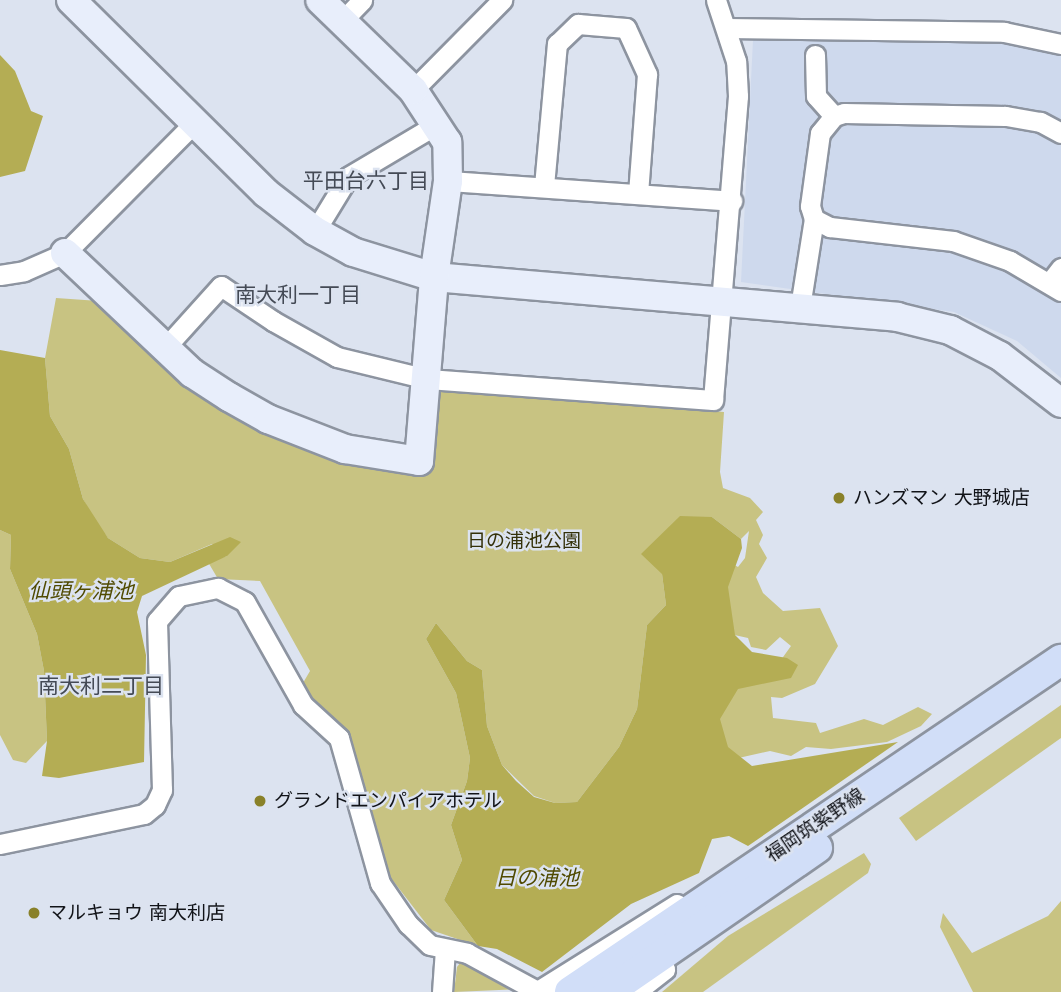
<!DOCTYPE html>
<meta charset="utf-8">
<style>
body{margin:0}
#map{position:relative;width:1061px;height:992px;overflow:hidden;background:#dce3f0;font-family:"DejaVu Sans","Noto Sans JP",sans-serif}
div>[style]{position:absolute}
.built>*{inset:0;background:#ced9ed}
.green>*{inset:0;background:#c8c382}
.water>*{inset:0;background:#b4ad54}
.roads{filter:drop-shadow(2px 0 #8d94a0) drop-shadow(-2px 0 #8d94a0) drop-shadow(0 2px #8d94a0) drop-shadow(0 -2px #8d94a0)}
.street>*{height:19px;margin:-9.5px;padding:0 9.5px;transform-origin:9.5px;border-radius:9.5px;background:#fff}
.secondary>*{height:28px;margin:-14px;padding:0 14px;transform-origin:14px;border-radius:14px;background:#e8eefb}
.primary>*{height:30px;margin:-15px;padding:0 15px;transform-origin:15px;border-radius:15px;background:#d1def8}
.dots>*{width:19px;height:19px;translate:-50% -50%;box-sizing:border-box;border:4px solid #dce3f0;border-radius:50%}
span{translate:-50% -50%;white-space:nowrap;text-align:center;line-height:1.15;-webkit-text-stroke:5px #dce3f0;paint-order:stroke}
.poi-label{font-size:19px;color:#111318}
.left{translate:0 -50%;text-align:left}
.park-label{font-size:19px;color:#343109}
.street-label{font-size:19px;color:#111318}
.neighbourhood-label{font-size:21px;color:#444a55}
.water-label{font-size:21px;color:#504a01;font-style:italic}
</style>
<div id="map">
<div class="built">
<i style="clip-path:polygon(1008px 39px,1061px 51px,1061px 378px,1017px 341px,954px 312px,741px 282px,753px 40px)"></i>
</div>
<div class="green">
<i style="clip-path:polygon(56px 298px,99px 301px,224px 404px,426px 471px,436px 389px,724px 412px,720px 472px,723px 488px,750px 498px,763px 512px,756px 520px,763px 535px,759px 544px,767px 558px,756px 577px,763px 593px,783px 611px,820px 608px,838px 646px,815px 684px,782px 698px,771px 697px,773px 718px,816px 723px,820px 733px,864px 719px,883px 725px,918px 707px,932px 714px,921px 726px,887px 742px,831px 749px,806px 747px,791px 756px,770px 751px,734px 759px,716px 729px,719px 692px,773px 671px,791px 646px,780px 637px,766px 650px,751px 647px,748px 638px,721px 632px,729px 562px,738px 567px,745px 558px,749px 531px,741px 539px,712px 517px,662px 574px,666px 605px,647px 625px,637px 709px,619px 747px,577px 802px,555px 803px,534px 796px,502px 765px,487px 726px,482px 670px,467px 661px,436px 623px,426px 639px,456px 693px,470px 758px,467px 781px,451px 825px,462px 860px,444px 900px,478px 946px,431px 930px,387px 873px,343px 726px,300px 688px,310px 671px,260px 581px,218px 579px,208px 562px,227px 556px,212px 544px,170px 562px,140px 558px,108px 538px,95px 521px,83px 499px,69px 449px,50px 416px,45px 358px)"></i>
<i style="clip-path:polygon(0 530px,11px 535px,10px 569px,37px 634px,44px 671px,47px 741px,26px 763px,13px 760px,0 735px)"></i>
<i style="clip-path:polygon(1061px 705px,1061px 738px,916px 841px,899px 818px)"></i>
<i style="clip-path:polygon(864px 853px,871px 864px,868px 873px,703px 992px,662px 992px,728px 936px)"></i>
<i style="clip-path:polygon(1061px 901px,1061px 992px,973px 992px,940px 927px,943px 913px,972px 953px,1048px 916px)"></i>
<i style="clip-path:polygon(464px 958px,519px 989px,454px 992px,457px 967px)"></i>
</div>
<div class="water">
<i style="clip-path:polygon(0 55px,15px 71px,31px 111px,43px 116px,25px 171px,0 177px)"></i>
<i style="clip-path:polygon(0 350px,45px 358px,50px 416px,69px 449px,83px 499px,108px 538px,140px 558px,170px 562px,230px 537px,241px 542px,227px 556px,142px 596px,137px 612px,146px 655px,144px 762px,59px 778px,42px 776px,47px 741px,44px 671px,37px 634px,10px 569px,11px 535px,0 530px)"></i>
<i style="clip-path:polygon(680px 516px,712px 517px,741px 539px,742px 548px,728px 587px,735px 635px,752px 652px,787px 658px,798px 665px,791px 678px,738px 689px,720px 719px,728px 747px,752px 766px,898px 742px,748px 846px,729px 836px,712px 839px,699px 873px,631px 904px,542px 972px,497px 949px,478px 946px,444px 900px,462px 860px,451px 825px,467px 781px,470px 758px,456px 693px,426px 639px,436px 623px,467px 661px,482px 670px,487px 726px,502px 765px,516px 781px,534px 797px,555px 803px,577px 802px,619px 747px,637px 709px,647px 625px,666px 605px,662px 574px,641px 554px)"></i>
</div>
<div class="roads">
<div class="street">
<i style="left:342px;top:21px;width:29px;rotate:-46deg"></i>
<i style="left:727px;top:28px;width:277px;rotate:0.8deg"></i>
<i style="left:1004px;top:32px;width:58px;rotate:11.9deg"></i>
<i style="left:815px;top:55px;width:41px;rotate:88.6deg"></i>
<i style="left:816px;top:96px;width:27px;rotate:48deg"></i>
<i style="left:413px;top:90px;width:127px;rotate:-45.3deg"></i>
<i style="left:1061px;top:133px;width:24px;rotate:-152deg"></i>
<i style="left:1040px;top:122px;width:36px;rotate:-170deg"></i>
<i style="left:1005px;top:116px;width:161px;rotate:-178.9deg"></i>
<i style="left:844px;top:113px;width:10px;rotate:163deg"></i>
<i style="left:834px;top:116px;width:22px;rotate:129deg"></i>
<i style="left:820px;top:133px;width:74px;rotate:97.8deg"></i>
<i style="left:810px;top:206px;width:14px;rotate:73deg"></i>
<i style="left:814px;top:219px;width:18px;rotate:27deg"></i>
<i style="left:830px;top:227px;width:124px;rotate:6.5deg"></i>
<i style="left:953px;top:241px;width:60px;rotate:19.3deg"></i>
<i style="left:1010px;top:261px;width:59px;rotate:30.5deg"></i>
<i style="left:448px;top:181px;width:285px;rotate:4deg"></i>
<i style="left:544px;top:186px;width:143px;rotate:-84.8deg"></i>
<i style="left:557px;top:44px;width:29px;rotate:-44deg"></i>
<i style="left:578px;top:24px;width:48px;rotate:4.8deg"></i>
<i style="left:626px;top:28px;width:51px;rotate:65.5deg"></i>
<i style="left:647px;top:74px;width:120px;rotate:94.3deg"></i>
<i style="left:315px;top:231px;width:63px;rotate:-58.6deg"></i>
<i style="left:348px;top:177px;width:106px;rotate:-30.7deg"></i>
<i style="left:0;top:275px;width:24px;rotate:-9deg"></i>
<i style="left:24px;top:271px;width:45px;rotate:-23.7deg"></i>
<i style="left:65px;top:253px;width:183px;rotate:-45.2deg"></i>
<i style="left:1050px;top:282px;width:18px;rotate:-52deg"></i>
<i style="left:800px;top:307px;width:89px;rotate:-81deg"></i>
<i style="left:164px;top:349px;width:85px;rotate:-47.9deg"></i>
<i style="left:221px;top:286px;width:63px;rotate:33.9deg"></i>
<i style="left:273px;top:321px;width:73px;rotate:29.4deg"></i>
<i style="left:337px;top:357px;width:93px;rotate:13.7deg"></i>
<i style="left:427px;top:379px;width:287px;rotate:4.2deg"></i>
<i style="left:713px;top:400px;width:305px;rotate:-85.3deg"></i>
<i style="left:738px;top:96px;width:35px;rotate:-93deg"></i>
<i style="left:736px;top:61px;width:64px;rotate:-108.2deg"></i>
<i style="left:0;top:844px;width:147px;rotate:-11.8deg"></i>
<i style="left:144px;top:814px;width:14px;rotate:-39deg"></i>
<i style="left:155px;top:805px;width:17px;rotate:-65deg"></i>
<i style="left:162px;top:790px;width:169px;rotate:-91.7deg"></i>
<i style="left:157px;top:621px;width:33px;rotate:-49deg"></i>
<i style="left:179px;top:596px;width:40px;rotate:-12deg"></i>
<i style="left:218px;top:588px;width:30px;rotate:27deg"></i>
<i style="left:245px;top:602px;width:118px;rotate:60.6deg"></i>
<i style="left:303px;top:705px;width:49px;rotate:42.5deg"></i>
<i style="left:339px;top:738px;width:151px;rotate:74.2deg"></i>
<i style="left:380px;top:883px;width:50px;rotate:55.7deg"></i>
<i style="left:408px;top:924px;width:30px;rotate:44deg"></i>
<i style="left:430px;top:945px;width:38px;rotate:12deg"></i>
<i style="left:467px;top:953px;width:80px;rotate:28.5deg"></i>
<i style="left:442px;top:992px;width:43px;rotate:-86deg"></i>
<i style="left:536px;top:992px;width:166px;rotate:-32deg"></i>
<i style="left:636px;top:992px;width:37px;rotate:-38deg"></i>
</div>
<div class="secondary">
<i style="left:71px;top:0;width:274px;rotate:44.7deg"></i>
<i style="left:266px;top:193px;width:62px;rotate:37.8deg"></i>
<i style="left:315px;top:231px;width:43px;rotate:28.9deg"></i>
<i style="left:353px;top:252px;width:85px;rotate:17.2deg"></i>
<i style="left:434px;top:277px;width:465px;rotate:4.9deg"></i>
<i style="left:897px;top:317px;width:55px;rotate:13.8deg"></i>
<i style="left:950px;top:330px;width:56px;rotate:27.5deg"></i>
<i style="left:1000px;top:356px;width:77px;rotate:37.6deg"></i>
<i style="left:65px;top:253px;width:175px;rotate:43.4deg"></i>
<i style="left:192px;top:373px;width:44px;rotate:33deg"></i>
<i style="left:229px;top:397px;width:45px;rotate:29.4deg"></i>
<i style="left:268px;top:419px;width:83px;rotate:21.3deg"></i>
<i style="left:345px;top:449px;width:75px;rotate:9.2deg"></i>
<i style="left:419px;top:461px;width:185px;rotate:-85.3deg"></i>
<i style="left:434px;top:277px;width:97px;rotate:-81.7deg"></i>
<i style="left:448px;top:181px;width:39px;rotate:-91deg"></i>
<i style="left:447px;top:142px;width:62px;rotate:-123.2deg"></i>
<i style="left:413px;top:90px;width:129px;rotate:-135.9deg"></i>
</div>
<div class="primary">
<i style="left:570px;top:992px;width:593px;rotate:-34.07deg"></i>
<i style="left:608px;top:992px;width:254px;rotate:-34.6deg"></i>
</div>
</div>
<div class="dots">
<i style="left:839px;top:498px;background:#898129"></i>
<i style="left:260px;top:801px;background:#898129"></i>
<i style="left:34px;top:913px;background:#898129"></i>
</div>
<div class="poi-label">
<span class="left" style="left:853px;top:498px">ハンズマン 大野城店</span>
<span class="left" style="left:274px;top:801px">グランドエンパイアホテル</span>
<span class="left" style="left:48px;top:913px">マルキョウ 南大利店</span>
</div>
<div class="park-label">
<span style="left:524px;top:541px">日の浦池公園</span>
</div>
<div class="street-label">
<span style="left:815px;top:825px;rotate:-34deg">福岡筑紫野線</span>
</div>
<div class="neighbourhood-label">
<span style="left:366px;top:181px">平田台六丁目</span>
<span style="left:298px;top:295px">南大利一丁目</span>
<span style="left:101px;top:686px">南大利二丁目</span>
</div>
<div class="water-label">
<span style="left:81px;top:591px">仙頭ヶ浦池</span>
<span style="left:537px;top:878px">日の浦池</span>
</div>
</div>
